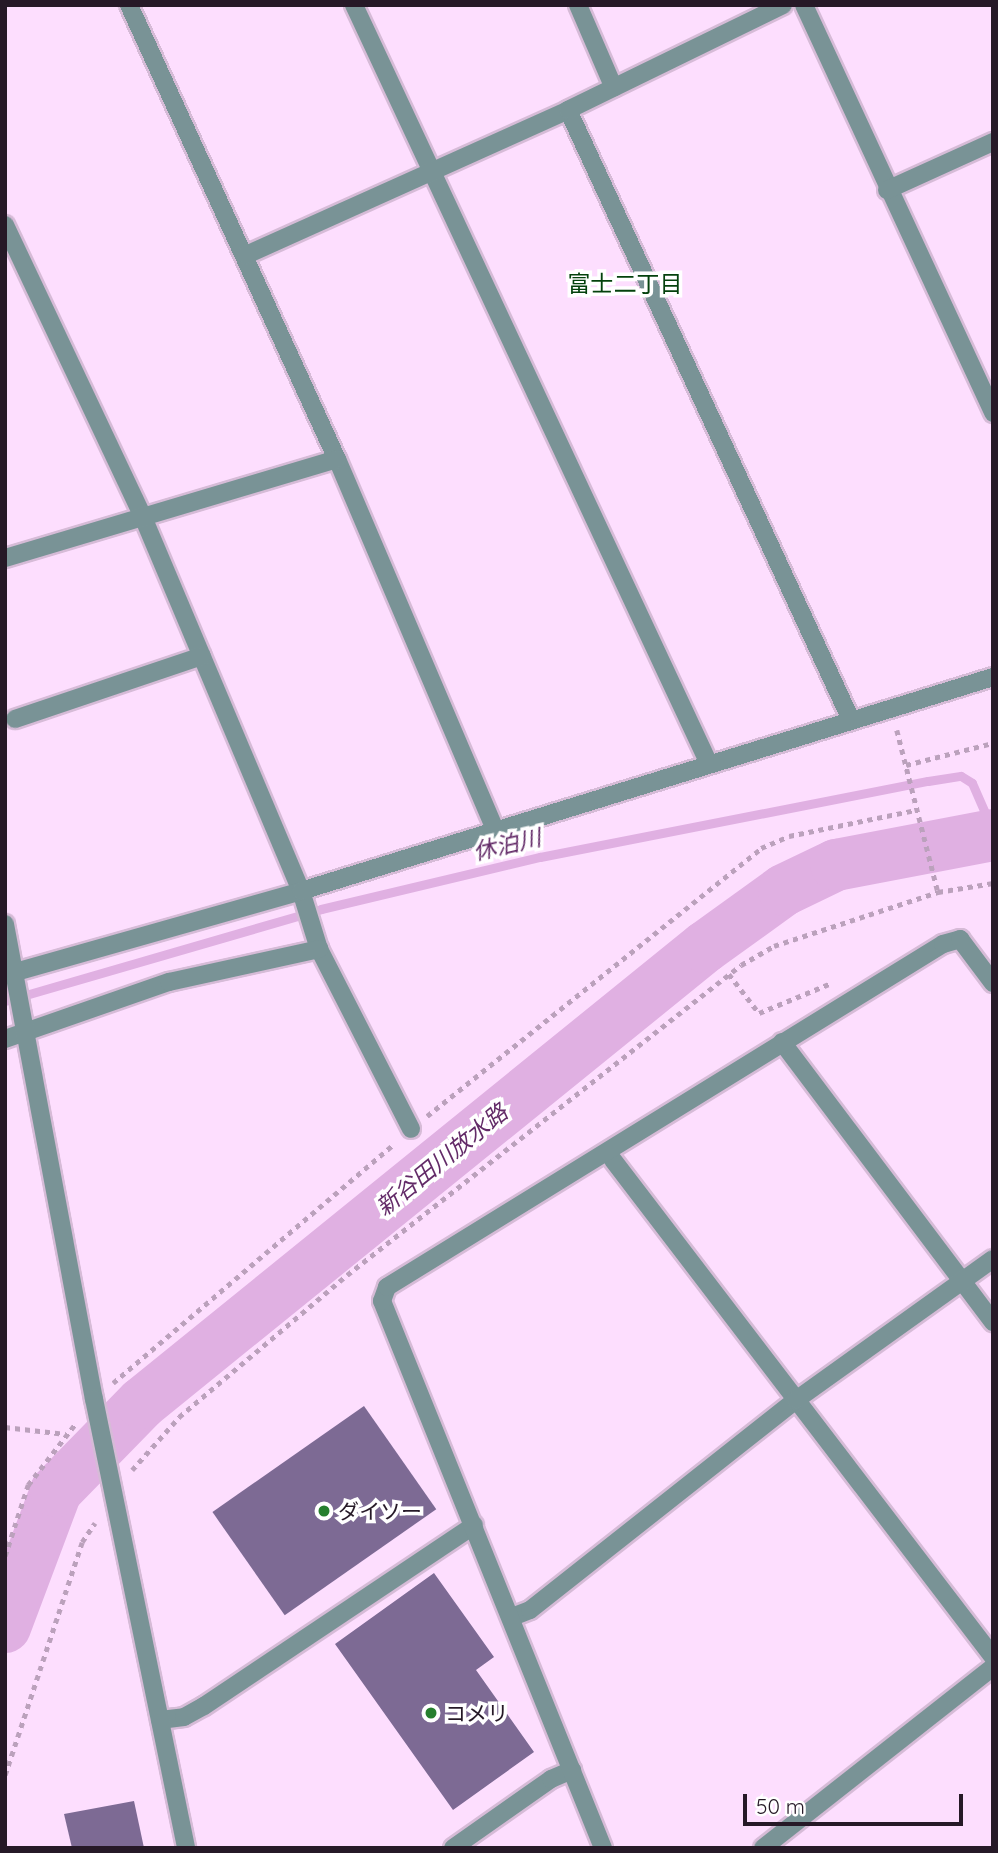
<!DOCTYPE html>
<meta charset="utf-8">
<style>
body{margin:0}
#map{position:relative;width:998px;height:1853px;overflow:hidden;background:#fddefe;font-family:Quicksand,"Noto Sans JP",sans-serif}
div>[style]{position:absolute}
.stream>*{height:9px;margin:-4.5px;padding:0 4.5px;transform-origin:4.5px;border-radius:4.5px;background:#e0b0e2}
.river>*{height:52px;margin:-26px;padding:0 26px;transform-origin:26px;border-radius:26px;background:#e0b0e2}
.building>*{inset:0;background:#7d6a94;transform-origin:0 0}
.path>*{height:4.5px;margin-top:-2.25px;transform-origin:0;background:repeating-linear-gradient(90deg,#bba1bc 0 5px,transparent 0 10px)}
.roads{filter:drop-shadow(2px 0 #d6bbd7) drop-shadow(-2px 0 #d6bbd7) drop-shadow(0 2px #d6bbd7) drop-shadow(0 -2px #d6bbd7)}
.minor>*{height:18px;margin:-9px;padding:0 9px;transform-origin:9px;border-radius:9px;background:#799396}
.tertiary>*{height:18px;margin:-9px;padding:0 9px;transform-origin:9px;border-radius:9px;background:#799396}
.dots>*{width:19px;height:19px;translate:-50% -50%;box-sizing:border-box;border:4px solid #fff;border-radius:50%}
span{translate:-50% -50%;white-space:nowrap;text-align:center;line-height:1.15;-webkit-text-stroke:7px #fff;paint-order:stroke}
.poi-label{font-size:21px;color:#261927}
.left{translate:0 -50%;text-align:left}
.neighbourhood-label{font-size:23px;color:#04410d}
.water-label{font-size:23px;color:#632b68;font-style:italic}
.frame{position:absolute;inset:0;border:7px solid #261927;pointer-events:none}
.scale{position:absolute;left:743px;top:1794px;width:220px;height:32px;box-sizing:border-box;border:4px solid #261927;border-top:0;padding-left:9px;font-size:21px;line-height:24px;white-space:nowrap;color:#261927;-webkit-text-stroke:5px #fff;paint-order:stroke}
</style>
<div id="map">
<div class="stream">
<i style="left:5px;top:1001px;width:329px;rotate:-16.2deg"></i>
<i style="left:321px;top:909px;width:225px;rotate:-13.4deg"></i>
<i style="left:540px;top:857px;width:395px;rotate:-11.1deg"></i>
<i style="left:928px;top:781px;width:33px;rotate:-9deg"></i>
<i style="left:961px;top:776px;width:13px;rotate:32deg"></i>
<i style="left:972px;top:783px;width:52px;rotate:66.4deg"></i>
</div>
<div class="river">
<i style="left:5px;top:1627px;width:145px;rotate:-69.4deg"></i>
<i style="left:56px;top:1491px;width:123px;rotate:-45.7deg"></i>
<i style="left:142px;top:1403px;width:725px;rotate:-39.01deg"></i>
<i style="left:705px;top:947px;width:97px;rotate:-35.8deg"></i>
<i style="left:784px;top:890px;width:58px;rotate:-25.7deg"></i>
<i style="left:836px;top:865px;width:160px;rotate:-10.8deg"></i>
</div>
<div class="building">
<i style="left:364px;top:1406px;width:126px;height:185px;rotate:55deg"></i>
<i style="clip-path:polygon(434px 1573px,494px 1657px,476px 1670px,534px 1752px,453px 1810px,335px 1644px)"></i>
<i style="clip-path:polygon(134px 1801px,144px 1848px,72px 1848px,64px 1814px)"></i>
</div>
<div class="path">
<i style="left:897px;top:730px;width:167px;rotate:75.8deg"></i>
<i style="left:906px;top:765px;width:90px;rotate:-14.2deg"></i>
<i style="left:729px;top:974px;width:49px;rotate:52.4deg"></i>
<i style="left:759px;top:1013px;width:76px;rotate:-22.5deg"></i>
<i style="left:427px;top:1116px;width:428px;rotate:-38.7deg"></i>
<i style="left:761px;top:848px;width:30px;rotate:-23deg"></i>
<i style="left:789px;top:836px;width:130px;rotate:-11.6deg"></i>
<i style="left:113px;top:1383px;width:369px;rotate:-40.4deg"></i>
<i style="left:5px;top:1427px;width:61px;rotate:6.5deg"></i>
<i style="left:132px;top:1470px;width:71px;rotate:-48.4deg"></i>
<i style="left:179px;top:1417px;width:220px;rotate:-40.2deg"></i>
<i style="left:347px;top:1275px;width:501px;rotate:-38.2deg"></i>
<i style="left:741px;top:965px;width:38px;rotate:-30deg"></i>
<i style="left:774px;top:946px;width:173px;rotate:-18.2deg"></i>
<i style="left:938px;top:892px;width:56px;rotate:-9.3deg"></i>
<i style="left:5px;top:1556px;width:75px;rotate:-72.1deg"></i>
<i style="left:28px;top:1485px;width:78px;rotate:-52.3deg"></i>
<i style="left:5px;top:1775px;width:245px;rotate:-71.7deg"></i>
<i style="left:82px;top:1542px;width:23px;rotate:-56deg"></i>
</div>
<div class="roads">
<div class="minor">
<i style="left:129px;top:5px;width:499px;rotate:65.4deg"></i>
<i style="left:337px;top:459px;width:402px;rotate:66.9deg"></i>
<i style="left:354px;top:5px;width:838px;rotate:64.93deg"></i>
<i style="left:578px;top:5px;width:90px;rotate:66.6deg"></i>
<i style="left:804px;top:5px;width:450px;rotate:65.1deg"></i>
<i style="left:568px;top:110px;width:672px;rotate:65.11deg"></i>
<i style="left:887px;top:190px;width:116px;rotate:-24.4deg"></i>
<i style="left:5px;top:225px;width:323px;rotate:64.7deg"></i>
<i style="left:143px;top:517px;width:406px;rotate:67.1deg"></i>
<i style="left:301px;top:891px;width:61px;rotate:72.8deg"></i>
<i style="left:319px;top:949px;width:202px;rotate:62.9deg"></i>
<i style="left:246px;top:255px;width:353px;rotate:-24.2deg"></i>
<i style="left:568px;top:110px;width:239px;rotate:-26deg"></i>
<i style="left:5px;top:558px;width:346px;rotate:-16.6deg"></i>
<i style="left:15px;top:719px;width:197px;rotate:-18.6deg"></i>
<i style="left:5px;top:975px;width:308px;rotate:-15.8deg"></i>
<i style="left:301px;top:891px;width:724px;rotate:-17.18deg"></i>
<i style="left:5px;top:1039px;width:174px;rotate:-19.2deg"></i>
<i style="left:169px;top:982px;width:154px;rotate:-12.4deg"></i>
<i style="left:782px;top:1042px;width:351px;rotate:53deg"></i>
<i style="left:613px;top:1160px;width:626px;rotate:52.6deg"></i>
<i style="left:512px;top:1617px;width:19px;rotate:-21deg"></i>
<i style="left:530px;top:1610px;width:339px;rotate:-38.3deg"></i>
<i style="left:796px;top:1400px;width:242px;rotate:-35.6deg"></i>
<i style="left:160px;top:1720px;width:24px;rotate:-7deg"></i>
<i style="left:184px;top:1717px;width:23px;rotate:-29deg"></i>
<i style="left:204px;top:1706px;width:325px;rotate:-33.8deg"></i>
<i style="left:453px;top:1848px;width:120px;rotate:-35.1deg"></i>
<i style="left:551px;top:1779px;width:23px;rotate:-23deg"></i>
<i style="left:603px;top:1848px;width:590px;rotate:-112deg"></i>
<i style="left:382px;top:1301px;width:15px;rotate:-70deg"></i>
<i style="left:387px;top:1287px;width:653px;rotate:-31.67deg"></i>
<i style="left:943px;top:944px;width:18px;rotate:-16deg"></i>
<i style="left:960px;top:939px;width:55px;rotate:53.1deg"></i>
<i style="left:763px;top:1848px;width:293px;rotate:-38.2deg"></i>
</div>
<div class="tertiary">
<i style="left:5px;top:924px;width:483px;rotate:79.4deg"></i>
<i style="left:94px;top:1399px;width:458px;rotate:78.4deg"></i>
</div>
</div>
<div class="dots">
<i style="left:324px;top:1511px;background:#267f2e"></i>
<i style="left:431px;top:1713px;background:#267f2e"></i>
</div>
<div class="poi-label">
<span class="left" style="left:338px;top:1511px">ダイソー</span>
<span class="left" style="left:445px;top:1713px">コメリ</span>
</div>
<div class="neighbourhood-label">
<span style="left:625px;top:284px">富士二丁目</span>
</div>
<div class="water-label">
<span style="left:507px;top:845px;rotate:-13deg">休泊川</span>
<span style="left:442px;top:1160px;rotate:-39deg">新谷田川放水路</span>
</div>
<div class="frame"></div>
<div class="scale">50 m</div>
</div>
